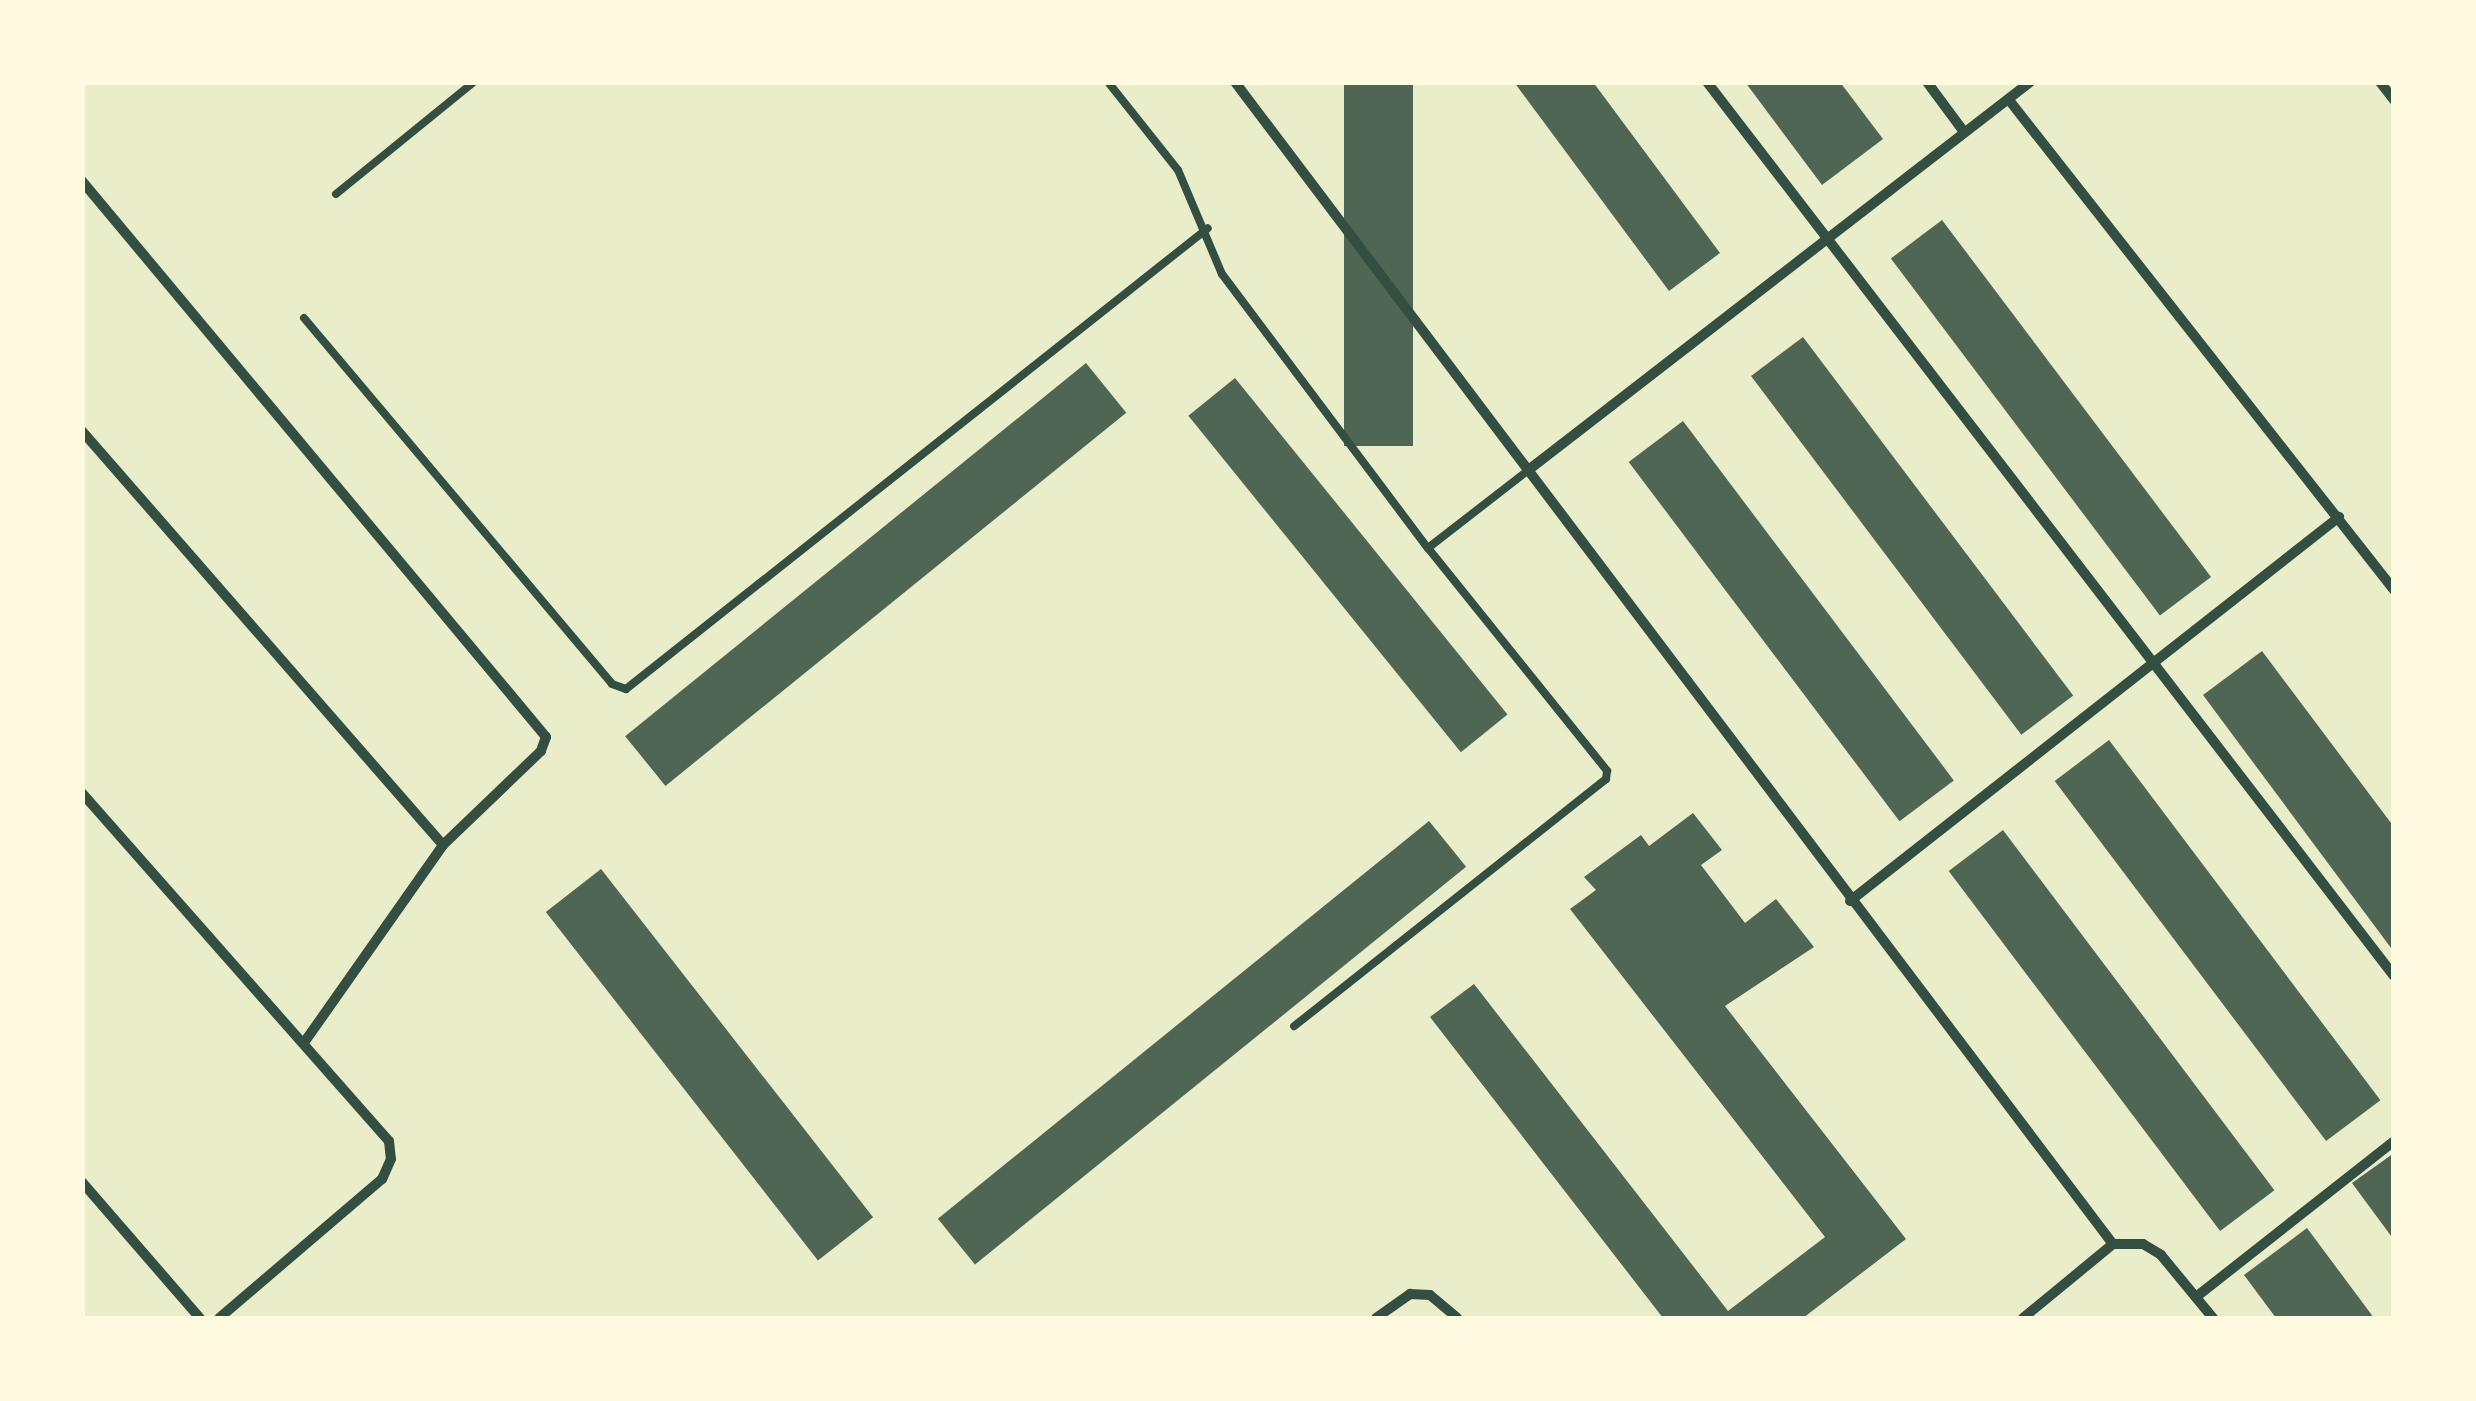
<!DOCTYPE html>
<style>
body{margin:0}
#map{position:relative;width:2476px;height:1401px;overflow:hidden;background:#e9edc9;font-family:Arial,sans-serif}
div>[style]{position:absolute}
.building>*{inset:0;background:#4f6655;transform-origin:0 0}
.service>*{height:8px;margin:-4px;padding:0 4px;transform-origin:4px;border-radius:4px;background:#344e41}
.minor>*{height:10px;margin:-5px;padding:0 5px;transform-origin:5px;border-radius:5px;background:#344e41}
span{translate:-50% -50%;white-space:nowrap;text-align:center;line-height:1.15;-webkit-text-stroke:8px #fefae0;paint-order:stroke}
.frame{position:absolute;inset:0;border:85px solid #fefae0;pointer-events:none}
</style>
<div id="map">
<div class="building">
<i style="left:1344px;top:82px;width:69px;height:364px"></i>
<i style="clip-path:polygon(1514px 82px,1593px 82px,1720px 253px,1669px 291px)"></i>
<i style="clip-path:polygon(1745px 82px,1840px 82px,1883px 139px,1822px 185px)"></i>
<i style="left:1942px;top:220px;width:447px;height:64px;rotate:53deg"></i>
<i style="left:1803px;top:337px;width:449px;height:65px;rotate:53deg"></i>
<i style="left:1086px;top:363px;width:64px;height:593px;rotate:51deg"></i>
<i style="left:1235px;top:378px;width:433px;height:60px;rotate:51deg"></i>
<i style="left:1683px;top:421px;width:450px;height:68px;rotate:53deg"></i>
<i style="clip-path:polygon(2262px 651px,2394px 827px,2394px 952px,2203px 695px)"></i>
<i style="left:2109px;top:740px;width:451px;height:68px;rotate:53deg"></i>
<i style="clip-path:polygon(1693px 813px,1722px 850px,1701px 865px,1745px 923px,1776px 899px,1814px 947px,1725px 1006px,1906px 1239px,1803px 1318px,1663px 1318px,1430px 1017px,1474px 984px,1728px 1311px,1825px 1237px,1570px 909px,1596px 890px,1584px 877px,1641px 835px,1649px 846px)"></i>
<i style="left:1429px;top:821px;width:59px;height:632px;rotate:51deg"></i>
<i style="left:2003px;top:830px;width:451px;height:68px;rotate:53deg"></i>
<i style="left:601px;top:869px;width:442px;height:70px;rotate:52deg"></i>
<i style="clip-path:polygon(2394px 1153px,2394px 1240px,2352px 1183px)"></i>
<i style="clip-path:polygon(2307px 1228px,2374px 1318px,2276px 1318px,2244px 1275px)"></i>
</div>
<div class="service">
<i style="left:1108px;top:82px;width:112px;rotate:51.5deg"></i>
<i style="left:1178px;top:170px;width:113px;rotate:67.1deg"></i>
<i style="left:1222px;top:274px;width:343px;rotate:53.1deg"></i>
<i style="left:1428px;top:548px;width:286px;rotate:51.2deg"></i>
<i style="left:1607px;top:771px;width:8px;rotate:97deg"></i>
<i style="left:1606px;top:779px;width:398px;rotate:141.6deg"></i>
<i style="left:336px;top:194px;width:178px;rotate:-39.1deg"></i>
<i style="left:304px;top:318px;width:478px;rotate:49.9deg"></i>
<i style="left:612px;top:684px;width:15px;rotate:20deg"></i>
<i style="left:626px;top:689px;width:742px;rotate:-38.38deg"></i>
<i style="left:1428px;top:548px;width:130px;rotate:-37.8deg"></i>
</div>
<div class="minor">
<i style="left:1235px;top:82px;width:1456px;rotate:52.93deg"></i>
<i style="left:1707px;top:82px;width:1127px;rotate:52.46deg"></i>
<i style="left:1927px;top:82px;width:62px;rotate:53.5deg"></i>
<i style="left:2380px;top:82px;width:23px;rotate:52deg"></i>
<i style="left:2009px;top:100px;width:623px;rotate:51.84deg"></i>
<i style="left:82px;top:181px;width:724px;rotate:50.15deg"></i>
<i style="left:546px;top:737px;width:15px;rotate:110deg"></i>
<i style="left:541px;top:751px;width:136px;rotate:136.2deg"></i>
<i style="left:443px;top:845px;width:242px;rotate:125.1deg"></i>
<i style="left:82px;top:431px;width:549px;rotate:48.91deg"></i>
<i style="left:1531px;top:468px;width:631px;rotate:-37.72deg"></i>
<i style="left:82px;top:793px;width:464px;rotate:48.6deg"></i>
<i style="left:389px;top:1141px;width:18px;rotate:84deg"></i>
<i style="left:391px;top:1159px;width:22px;rotate:114deg"></i>
<i style="left:382px;top:1179px;width:214px;rotate:139.5deg"></i>
<i style="left:1850px;top:901px;width:622px;rotate:-38.14deg"></i>
<i style="left:82px;top:1182px;width:180px;rotate:49.1deg"></i>
<i style="left:2113px;top:1244px;width:30px"></i>
<i style="left:2143px;top:1244px;width:21px;rotate:31deg"></i>
<i style="left:2161px;top:1255px;width:82px;rotate:50.5deg"></i>
<i style="left:2196px;top:1297px;width:252px;rotate:-38.2deg"></i>
<i style="left:1376px;top:1318px;width:42px;rotate:-35.2deg"></i>
<i style="left:1410px;top:1294px;width:20px;rotate:3deg"></i>
<i style="left:1430px;top:1295px;width:35px;rotate:40deg"></i>
<i style="left:2023px;top:1318px;width:117px;rotate:-39.4deg"></i>
</div>
<div class="frame"></div>
</div>
